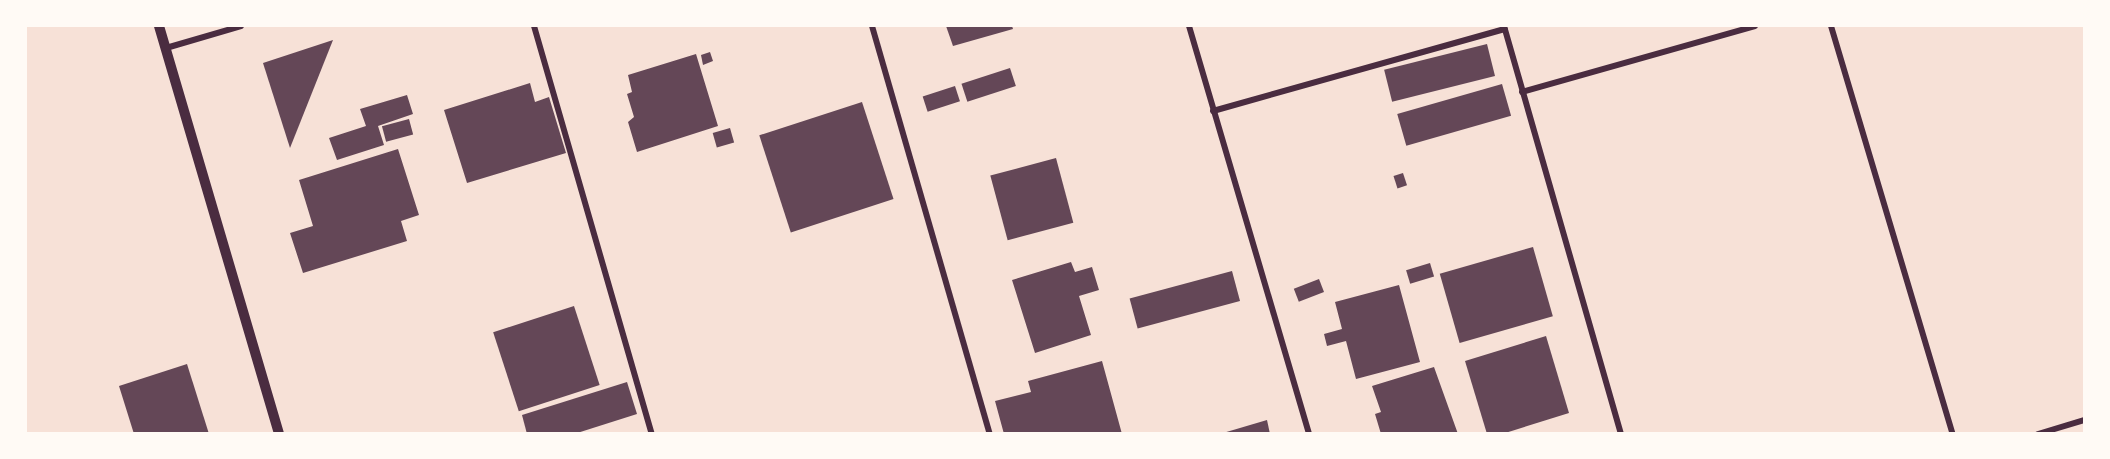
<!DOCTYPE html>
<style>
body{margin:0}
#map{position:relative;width:2110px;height:459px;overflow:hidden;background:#f7e1d7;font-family:"Asap Condensed",sans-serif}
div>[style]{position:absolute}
.building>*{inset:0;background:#644757;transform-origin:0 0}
.minor>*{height:6px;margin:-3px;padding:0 3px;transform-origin:3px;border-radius:3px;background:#4a2c40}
.tertiary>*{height:10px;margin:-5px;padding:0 5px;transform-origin:5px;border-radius:5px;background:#4a2c40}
span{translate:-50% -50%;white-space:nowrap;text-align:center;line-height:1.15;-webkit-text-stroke:4.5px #fffaf5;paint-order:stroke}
.frame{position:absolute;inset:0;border:27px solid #fffaf5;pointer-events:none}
</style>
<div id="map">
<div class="building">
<i style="clip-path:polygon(946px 26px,1012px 26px,1013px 29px,953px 46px)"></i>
<i style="clip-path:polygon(333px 40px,290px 148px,263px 63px)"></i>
<i style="left:1487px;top:44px;width:33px;height:106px;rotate:76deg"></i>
<i style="clip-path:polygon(710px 52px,713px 61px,703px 65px,701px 55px)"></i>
<i style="clip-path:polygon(696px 54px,718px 126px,637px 152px,628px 122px,634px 117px,627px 94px,632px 92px,628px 75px)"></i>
<i style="left:1010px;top:68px;width:19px;height:51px;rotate:72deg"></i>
<i style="clip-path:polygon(530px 83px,535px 102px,549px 97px,566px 153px,467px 183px,444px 110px)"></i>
<i style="left:1502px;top:84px;width:33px;height:109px;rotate:74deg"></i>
<i style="left:955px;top:86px;width:16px;height:34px;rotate:72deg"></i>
<i style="clip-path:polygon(407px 95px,413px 114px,378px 126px,384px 145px,337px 160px,329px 138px,366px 126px,360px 109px)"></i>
<i style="left:862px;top:102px;width:102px;height:108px;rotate:72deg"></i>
<i style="left:409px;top:119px;width:16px;height:28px;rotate:75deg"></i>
<i style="left:730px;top:128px;width:15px;height:18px;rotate:74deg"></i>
<i style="clip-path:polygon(398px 149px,419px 215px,401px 221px,407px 241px,303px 273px,290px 233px,313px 226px,299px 180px)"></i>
<i style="left:1056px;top:158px;width:67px;height:68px;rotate:75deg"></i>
<i style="left:1403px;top:173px;width:13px;height:10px;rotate:72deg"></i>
<i style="left:1533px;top:247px;width:72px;height:97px;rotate:74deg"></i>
<i style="clip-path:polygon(1071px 262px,1075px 272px,1092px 267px,1099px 290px,1079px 296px,1091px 335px,1035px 353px,1012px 280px)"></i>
<i style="left:1430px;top:263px;width:14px;height:25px;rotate:73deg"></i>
<i style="left:1232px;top:271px;width:31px;height:106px;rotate:75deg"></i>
<i style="left:1319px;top:279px;width:14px;height:27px;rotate:69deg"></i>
<i style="clip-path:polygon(1399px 285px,1420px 362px,1356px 379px,1346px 341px,1327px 346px,1324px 334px,1342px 329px,1335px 302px)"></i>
<i style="left:574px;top:306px;width:83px;height:85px;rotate:72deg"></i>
<i style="clip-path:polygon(1546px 336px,1569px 413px,1502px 434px,1487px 434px,1465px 361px)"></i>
<i style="clip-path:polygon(1102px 361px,1122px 434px,1004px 434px,995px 401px,1031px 392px,1028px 381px)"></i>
<i style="clip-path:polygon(187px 364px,209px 434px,134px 434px,119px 386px)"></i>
<i style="clip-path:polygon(1434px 367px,1458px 434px,1381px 434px,1375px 414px,1381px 412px,1372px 386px)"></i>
<i style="clip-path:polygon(627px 382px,637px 414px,574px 434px,527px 434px,522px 415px)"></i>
<i style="clip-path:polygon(1267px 420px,1270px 434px,1223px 434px,1223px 433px)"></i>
</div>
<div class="minor">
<i style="left:534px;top:26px;width:425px;rotate:73.9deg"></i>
<i style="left:872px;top:26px;width:425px;rotate:73.9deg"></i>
<i style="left:1189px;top:26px;width:425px;rotate:73.6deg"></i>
<i style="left:1504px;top:26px;width:424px;rotate:74deg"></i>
<i style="left:1831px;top:26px;width:426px;rotate:73.4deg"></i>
<i style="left:166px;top:48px;width:78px;rotate:-16.3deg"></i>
<i style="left:1522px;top:92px;width:242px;rotate:-15.8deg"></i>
<i style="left:1213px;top:111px;width:303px;rotate:-15.7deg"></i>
<i style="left:2038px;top:434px;width:48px;rotate:-16.9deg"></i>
</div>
<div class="tertiary">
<i style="left:159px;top:26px;width:425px;rotate:73.6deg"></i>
</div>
<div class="frame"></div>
</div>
